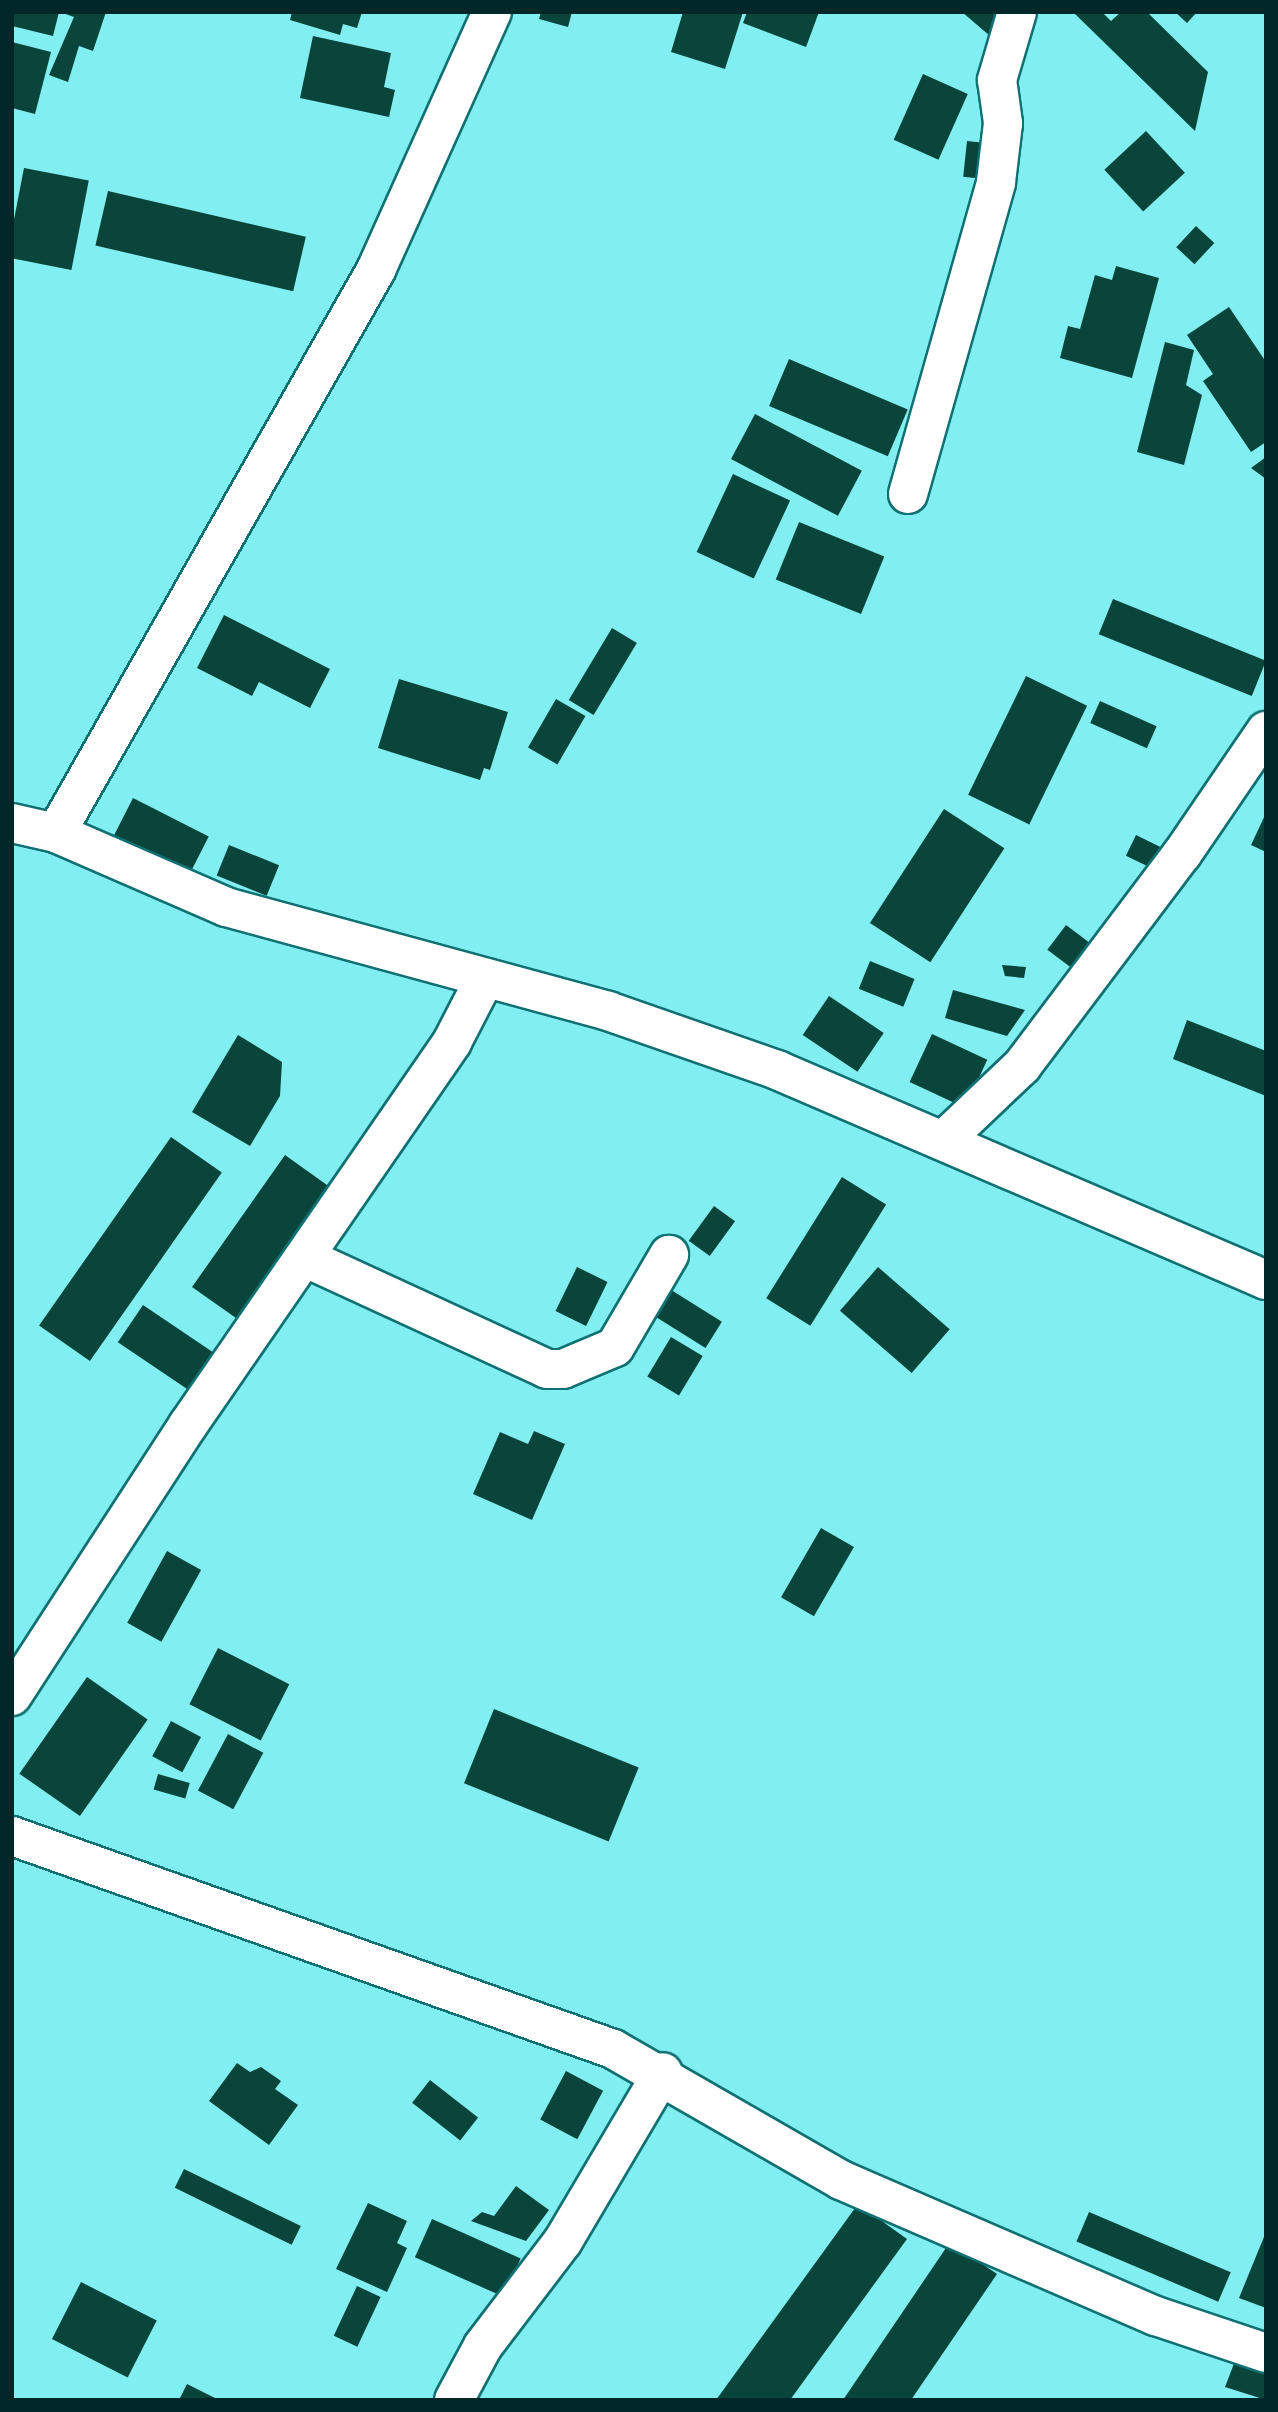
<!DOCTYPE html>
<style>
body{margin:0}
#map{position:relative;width:1278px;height:2412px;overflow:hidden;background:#81eef1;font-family:"Archivo Narrow",sans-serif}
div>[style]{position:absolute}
.building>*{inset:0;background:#0a453b;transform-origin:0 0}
.roads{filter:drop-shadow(2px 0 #107072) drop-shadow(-2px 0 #107072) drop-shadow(0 2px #107072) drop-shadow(0 -2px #107072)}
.street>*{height:38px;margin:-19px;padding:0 19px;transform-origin:19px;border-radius:19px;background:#fff}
span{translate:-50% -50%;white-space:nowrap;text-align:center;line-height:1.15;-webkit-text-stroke:7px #f3fdfd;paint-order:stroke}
.frame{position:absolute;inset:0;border:14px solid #022728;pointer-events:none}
</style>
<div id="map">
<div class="building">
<i style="clip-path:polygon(12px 12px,59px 12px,53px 36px,12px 26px)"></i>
<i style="clip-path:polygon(60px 12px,106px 12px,93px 51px,79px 46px,68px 82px,49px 75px,74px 17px)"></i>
<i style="clip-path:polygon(292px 12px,362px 12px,357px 28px,343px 24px,340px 35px,290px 20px)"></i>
<i style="clip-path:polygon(541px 12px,572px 12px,568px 27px,539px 19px)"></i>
<i style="clip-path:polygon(683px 12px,743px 12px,725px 69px,671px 52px)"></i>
<i style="clip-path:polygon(747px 12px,819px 12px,806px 47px,743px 23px)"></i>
<i style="clip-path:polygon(962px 12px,993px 12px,1005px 21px,997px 42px)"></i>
<i style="clip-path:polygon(1073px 12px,1102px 12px,1111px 21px,1121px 12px,1147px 12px,1208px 72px,1195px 131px)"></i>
<i style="clip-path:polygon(1175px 12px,1197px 12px,1187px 23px)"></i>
<i style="clip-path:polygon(313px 36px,391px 53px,384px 87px,395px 90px,389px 117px,300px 98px)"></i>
<i style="clip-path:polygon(12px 42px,51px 52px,35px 114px,12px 108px)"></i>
<i style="left:923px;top:74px;width:49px;height:72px;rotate:24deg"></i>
<i style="left:1146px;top:131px;width:57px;height:57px;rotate:47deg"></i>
<i style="left:967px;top:141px;width:19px;height:36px;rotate:6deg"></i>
<i style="left:24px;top:168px;width:66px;height:91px;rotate:11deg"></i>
<i style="left:108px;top:191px;width:203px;height:56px;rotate:13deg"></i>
<i style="left:1196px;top:226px;width:25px;height:29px;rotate:43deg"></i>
<i style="clip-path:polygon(1116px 266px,1159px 278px,1132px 378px,1060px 358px,1068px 326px,1080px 329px,1095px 275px,1112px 280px)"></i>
<i style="clip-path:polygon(1229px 307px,1266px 362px,1266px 442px,1251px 452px,1203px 381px,1213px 374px,1187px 335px)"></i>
<i style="clip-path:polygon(1165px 342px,1194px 350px,1186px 385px,1202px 395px,1184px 465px,1137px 452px)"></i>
<i style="left:789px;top:359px;width:129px;height:51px;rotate:23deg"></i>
<i style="left:755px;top:414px;width:121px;height:51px;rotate:28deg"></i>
<i style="clip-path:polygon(1266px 457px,1266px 479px,1251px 468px)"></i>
<i style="left:733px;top:474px;width:63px;height:86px;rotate:25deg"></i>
<i style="left:799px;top:522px;width:92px;height:62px;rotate:22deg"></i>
<i style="left:1113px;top:599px;width:165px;height:38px;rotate:22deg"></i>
<i style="clip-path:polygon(224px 615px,330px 669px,310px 708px,259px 682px,252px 696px,197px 668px)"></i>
<i style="left:612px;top:628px;width:29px;height:84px;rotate:31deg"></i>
<i style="left:1026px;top:676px;width:68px;height:132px;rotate:26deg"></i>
<i style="clip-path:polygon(399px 679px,508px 712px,490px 770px,484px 768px,480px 780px,378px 748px)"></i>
<i style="left:556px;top:699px;width:34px;height:56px;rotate:30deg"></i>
<i style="left:1100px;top:701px;width:62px;height:24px;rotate:24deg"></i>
<i style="left:133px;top:798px;width:85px;height:44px;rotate:27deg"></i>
<i style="left:944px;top:809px;width:72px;height:136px;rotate:33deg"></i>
<i style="clip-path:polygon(1266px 813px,1266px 852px,1251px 845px)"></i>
<i style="left:1136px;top:835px;width:34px;height:23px;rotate:26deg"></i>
<i style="left:229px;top:845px;width:54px;height:33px;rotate:22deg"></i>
<i style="left:1066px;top:925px;width:35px;height:31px;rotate:37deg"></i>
<i style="left:870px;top:961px;width:48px;height:30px;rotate:22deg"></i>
<i style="clip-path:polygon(1002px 965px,1026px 967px,1024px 978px,1005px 976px)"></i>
<i style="clip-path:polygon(953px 990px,1025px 1010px,1007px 1036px,945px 1018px)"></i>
<i style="left:829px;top:996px;width:66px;height:47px;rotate:34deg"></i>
<i style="clip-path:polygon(1187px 1020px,1266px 1051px,1266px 1096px,1173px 1059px)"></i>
<i style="left:932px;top:1034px;width:61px;height:53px;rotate:25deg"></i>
<i style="clip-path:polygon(238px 1035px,282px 1062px,280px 1096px,250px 1146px,192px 1112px)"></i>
<i style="left:171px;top:1137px;width:62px;height:230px;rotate:35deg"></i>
<i style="clip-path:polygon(285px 1155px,327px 1185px,336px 1173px,343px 1178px,243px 1323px,192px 1287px)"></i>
<i style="left:842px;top:1177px;width:52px;height:143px;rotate:32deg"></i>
<i style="left:714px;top:1206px;width:26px;height:43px;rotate:36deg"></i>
<i style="left:577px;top:1267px;width:34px;height:49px;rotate:26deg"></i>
<i style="left:878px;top:1267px;width:95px;height:58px;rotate:41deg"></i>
<i style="left:660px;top:1283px;width:73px;height:31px;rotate:32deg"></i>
<i style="left:143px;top:1305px;width:88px;height:45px;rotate:34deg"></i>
<i style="left:671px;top:1337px;width:37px;height:46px;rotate:31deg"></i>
<i style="clip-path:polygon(534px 1431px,565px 1444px,532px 1520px,473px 1494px,500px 1432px,528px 1444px)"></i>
<i style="left:821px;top:1528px;width:38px;height:80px;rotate:30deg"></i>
<i style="left:167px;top:1551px;width:39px;height:82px;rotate:29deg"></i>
<i style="left:218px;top:1648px;width:80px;height:63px;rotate:27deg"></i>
<i style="left:87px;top:1677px;width:74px;height:118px;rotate:35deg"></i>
<i style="left:494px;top:1709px;width:156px;height:80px;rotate:22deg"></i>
<i style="left:171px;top:1721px;width:34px;height:40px;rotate:28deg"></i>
<i style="left:228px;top:1734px;width:40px;height:64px;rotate:28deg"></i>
<i style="left:158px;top:1774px;width:33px;height:16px;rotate:16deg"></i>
<i style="clip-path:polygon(237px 2063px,250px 2072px,261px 2067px,281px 2081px,275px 2089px,298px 2105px,269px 2145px,209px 2101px)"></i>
<i style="left:566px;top:2071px;width:42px;height:55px;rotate:28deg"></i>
<i style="left:430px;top:2080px;width:61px;height:29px;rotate:38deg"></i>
<i style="left:184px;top:2169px;width:130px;height:21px;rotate:26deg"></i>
<i style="clip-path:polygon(516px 2186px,549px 2210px,526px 2241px,471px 2221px,482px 2212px,494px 2216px)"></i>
<i style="clip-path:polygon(368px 2203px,407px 2221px,397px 2243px,407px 2248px,387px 2292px,336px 2269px)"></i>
<i style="clip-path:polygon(858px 2204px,907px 2239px,790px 2400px,716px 2400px)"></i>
<i style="left:1089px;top:2212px;width:154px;height:32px;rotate:23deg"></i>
<i style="left:432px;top:2219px;width:97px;height:42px;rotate:24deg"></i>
<i style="clip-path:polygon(1266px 2232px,1266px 2308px,1239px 2298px)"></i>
<i style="clip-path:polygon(950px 2242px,997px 2274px,911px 2400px,843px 2400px)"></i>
<i style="left:81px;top:2282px;width:85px;height:64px;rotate:27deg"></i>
<i style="left:357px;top:2286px;width:26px;height:55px;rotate:25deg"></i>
<i style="clip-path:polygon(1235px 2361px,1266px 2372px,1266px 2400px,1225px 2387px)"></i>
<i style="clip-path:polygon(187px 2384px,219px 2400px,179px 2400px)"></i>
</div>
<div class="roads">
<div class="street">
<i style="left:908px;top:494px;width:324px;rotate:-74.2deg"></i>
<i style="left:996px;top:182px;width:59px;rotate:-83.2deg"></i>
<i style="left:1003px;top:123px;width:43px;rotate:-97.9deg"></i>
<i style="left:997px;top:80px;width:71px;rotate:-73.6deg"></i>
<i style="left:12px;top:823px;width:45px;rotate:12.8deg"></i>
<i style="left:56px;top:833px;width:185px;rotate:23.5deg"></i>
<i style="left:226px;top:907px;width:396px;rotate:15.2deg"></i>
<i style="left:608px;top:1011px;width:179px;rotate:19.2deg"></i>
<i style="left:777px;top:1070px;width:532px;rotate:23.24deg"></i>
<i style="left:56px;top:833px;width:648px;rotate:-60.39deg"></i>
<i style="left:376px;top:270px;width:283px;rotate:-65.8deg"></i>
<i style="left:944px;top:1140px;width:108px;rotate:-43.5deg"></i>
<i style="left:1022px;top:1066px;width:266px;rotate:-53deg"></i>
<i style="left:1182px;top:854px;width:149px;rotate:-55.7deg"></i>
<i style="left:306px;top:1258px;width:265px;rotate:24.7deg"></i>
<i style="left:547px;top:1369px;width:16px"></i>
<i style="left:563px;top:1369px;width:56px;rotate:-22.9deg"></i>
<i style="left:615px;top:1347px;width:107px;rotate:-59.6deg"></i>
<i style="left:12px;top:1696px;width:323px;rotate:-57deg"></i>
<i style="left:188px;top:1425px;width:465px;rotate:-55.4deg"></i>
<i style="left:452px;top:1042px;width:72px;rotate:-62.7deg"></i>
<i style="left:12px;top:1836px;width:638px;rotate:19.51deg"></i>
<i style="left:613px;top:2049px;width:263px;rotate:29.9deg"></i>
<i style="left:841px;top:2180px;width:343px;rotate:23.4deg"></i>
<i style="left:1156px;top:2316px;width:116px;rotate:18.6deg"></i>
<i style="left:454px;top:2400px;width:61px;rotate:-61.8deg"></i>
<i style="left:483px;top:2346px;width:132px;rotate:-52.7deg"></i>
<i style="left:563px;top:2241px;width:196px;rotate:-59.4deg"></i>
</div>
</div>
<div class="frame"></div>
</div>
